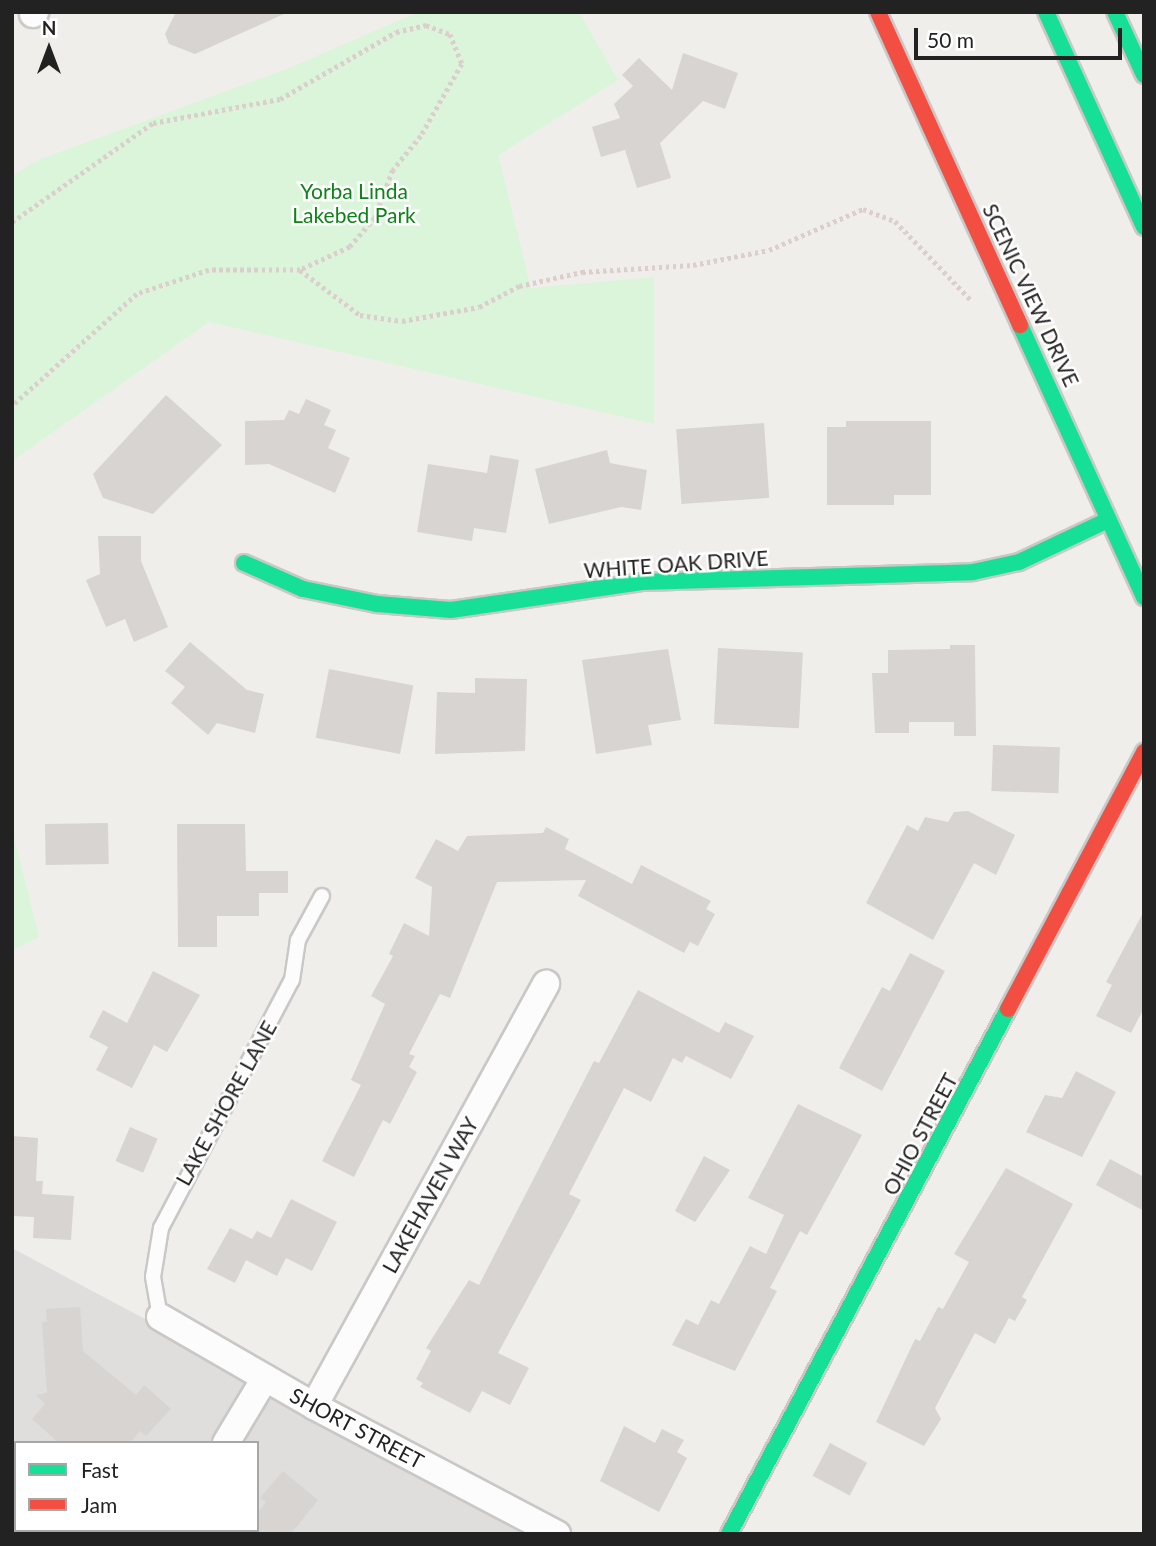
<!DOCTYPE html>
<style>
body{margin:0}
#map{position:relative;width:1156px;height:1546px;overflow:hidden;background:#f0eeeb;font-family:Lato,sans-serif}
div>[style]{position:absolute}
.residential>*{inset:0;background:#dfdedc}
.park>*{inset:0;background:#daf5da}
.building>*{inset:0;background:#d7d4d2;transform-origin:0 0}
.path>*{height:4.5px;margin-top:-2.25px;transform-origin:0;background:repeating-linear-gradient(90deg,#dccecd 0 3.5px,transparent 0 7px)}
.roads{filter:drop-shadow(2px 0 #c9c8c7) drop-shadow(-2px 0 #c9c8c7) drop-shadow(0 2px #c9c8c7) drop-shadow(0 -2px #c9c8c7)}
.lane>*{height:14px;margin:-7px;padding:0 7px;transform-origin:7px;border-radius:7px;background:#fdfcfc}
.street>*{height:26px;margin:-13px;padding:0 13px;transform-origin:13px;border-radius:13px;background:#fdfcfc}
.fast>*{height:16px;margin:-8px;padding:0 8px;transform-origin:8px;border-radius:8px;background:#16e098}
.jam>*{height:16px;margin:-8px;padding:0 8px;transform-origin:8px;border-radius:8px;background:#f24e42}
span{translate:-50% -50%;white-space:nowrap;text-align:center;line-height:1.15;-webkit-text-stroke:5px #fff;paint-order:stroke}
.park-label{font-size:21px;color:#0c8416}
.street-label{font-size:21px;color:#222}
.frame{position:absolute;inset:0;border:14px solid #222;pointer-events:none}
.legend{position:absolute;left:14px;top:1441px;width:245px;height:91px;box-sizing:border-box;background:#fff;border:2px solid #a7a7a7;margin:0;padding:9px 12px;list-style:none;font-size:21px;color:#222}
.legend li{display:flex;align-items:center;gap:14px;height:35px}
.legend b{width:35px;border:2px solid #a7a7a7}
.north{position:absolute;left:14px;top:14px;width:70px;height:70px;-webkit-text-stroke:5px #fff;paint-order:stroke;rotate:0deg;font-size:19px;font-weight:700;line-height:28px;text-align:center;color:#222}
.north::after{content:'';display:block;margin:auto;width:24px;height:32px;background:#222;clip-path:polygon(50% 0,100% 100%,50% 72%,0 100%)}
.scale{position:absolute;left:914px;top:28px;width:208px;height:32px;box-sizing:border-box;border:4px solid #222;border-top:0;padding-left:9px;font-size:21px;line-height:24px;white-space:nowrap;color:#222;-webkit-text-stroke:5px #fff;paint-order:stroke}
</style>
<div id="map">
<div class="residential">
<i style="clip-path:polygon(evenodd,12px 1248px,96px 1293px,552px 1534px,12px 1534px,12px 1248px,16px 1443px,257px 1443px,257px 1530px,16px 1530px,16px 1443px)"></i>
</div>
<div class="park">
<i style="clip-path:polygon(418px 12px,579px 12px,618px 80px,498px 155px,531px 288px,654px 277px,654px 424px,209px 322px,12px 461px,12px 176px,38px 160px,289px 68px)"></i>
<i style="clip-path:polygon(12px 829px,39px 937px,12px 950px)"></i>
</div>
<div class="building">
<i style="clip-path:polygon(176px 12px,284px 12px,284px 14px,195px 54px,169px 44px,165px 34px)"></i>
<i style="clip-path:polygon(683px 53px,738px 73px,725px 109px,703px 101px,660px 143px,671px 178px,637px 188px,625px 150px,601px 157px,592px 127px,620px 118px,614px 104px,633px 86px,622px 75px,639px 58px,672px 90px)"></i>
<i style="clip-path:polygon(166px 395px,222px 445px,153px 514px,103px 498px,93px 474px)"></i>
<i style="clip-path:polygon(306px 399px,331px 410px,324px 425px,336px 430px,328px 448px,350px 458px,335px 493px,269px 464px,245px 465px,245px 421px,284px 420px,289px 410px,299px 414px)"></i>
<i style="clip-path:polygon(846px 421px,931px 421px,931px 495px,894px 495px,894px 505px,827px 505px,827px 427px,846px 427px)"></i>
<i style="left:764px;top:423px;width:75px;height:88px;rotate:86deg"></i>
<i style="clip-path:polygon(607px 450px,610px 463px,647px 470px,641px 510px,621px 507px,549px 524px,535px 469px)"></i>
<i style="clip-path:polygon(490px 455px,519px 460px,506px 533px,474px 528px,472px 541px,417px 532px,428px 464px,487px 473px)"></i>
<i style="clip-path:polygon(98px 536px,141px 536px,141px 561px,168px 627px,134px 642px,125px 619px,106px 627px,86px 580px,100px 574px)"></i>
<i style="clip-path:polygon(190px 642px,247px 690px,264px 694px,255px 733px,217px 723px,208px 735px,171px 703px,185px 687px,165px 671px)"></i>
<i style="clip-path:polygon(950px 645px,975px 645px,976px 736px,954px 736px,954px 722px,909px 722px,909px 733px,875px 733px,872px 673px,888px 673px,888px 650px,950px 649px)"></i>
<i style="left:718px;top:648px;width:85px;height:76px;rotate:3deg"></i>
<i style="clip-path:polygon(668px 649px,681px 720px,648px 725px,652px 745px,596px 754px,582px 660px)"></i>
<i style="left:329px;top:669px;width:86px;height:70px;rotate:11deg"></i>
<i style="clip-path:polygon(475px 678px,527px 679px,525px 751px,435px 754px,437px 692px,475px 693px)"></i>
<i style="left:993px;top:745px;width:67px;height:46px;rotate:2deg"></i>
<i style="clip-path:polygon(968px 811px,1015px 835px,996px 875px,974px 863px,933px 940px,866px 903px,907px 825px,918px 831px,925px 817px,948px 822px,954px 812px)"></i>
<i style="left:108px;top:823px;width:41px;height:63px;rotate:89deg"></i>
<i style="clip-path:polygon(177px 824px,245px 824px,246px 871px,288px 871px,288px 893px,259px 893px,259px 916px,217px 916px,217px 947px,178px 947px)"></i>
<i style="clip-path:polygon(546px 827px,569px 839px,565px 849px,632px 884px,641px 865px,711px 901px,706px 909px,715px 914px,698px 946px,690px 942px,684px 953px,578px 896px,586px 880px,497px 882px,450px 998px,440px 994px,409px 1054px,415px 1056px,409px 1067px,417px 1072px,390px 1124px,383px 1120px,354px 1177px,322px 1161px,361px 1085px,351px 1080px,385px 1004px,371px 996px,393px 956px,389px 954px,404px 923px,429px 936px,432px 887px,415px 878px,436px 839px,458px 851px,467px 836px,543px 833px)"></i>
<i style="clip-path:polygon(1144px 911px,1144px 1008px,1131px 1033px,1096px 1016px,1112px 985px,1106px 982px)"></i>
<i style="clip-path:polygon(910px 953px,945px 971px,882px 1091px,839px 1068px,882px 987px,890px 991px)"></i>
<i style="clip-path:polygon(153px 971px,200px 995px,167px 1052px,154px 1045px,132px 1088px,96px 1070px,108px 1047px,89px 1037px,103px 1010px,127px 1023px)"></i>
<i style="clip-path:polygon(638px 990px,719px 1033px,725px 1022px,754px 1036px,731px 1079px,686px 1056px,682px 1063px,673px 1058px,651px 1102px,624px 1088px,569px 1194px,581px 1200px,498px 1353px,529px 1368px,510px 1405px,482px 1391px,470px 1413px,420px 1387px,423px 1383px,416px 1379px,431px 1351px,426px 1348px,469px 1280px,479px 1285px,594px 1061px,599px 1063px)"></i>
<i style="clip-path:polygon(1076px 1071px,1116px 1092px,1082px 1157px,1026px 1132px,1045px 1095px,1062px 1098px)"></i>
<i style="clip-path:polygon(798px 1104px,862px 1135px,807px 1235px,800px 1231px,770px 1288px,777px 1291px,735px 1371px,672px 1345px,686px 1319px,698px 1325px,711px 1300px,719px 1304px,750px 1246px,766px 1254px,784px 1215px,748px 1198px)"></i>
<i style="left:130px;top:1127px;width:30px;height:37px;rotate:23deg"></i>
<i style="clip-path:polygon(12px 1136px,38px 1138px,36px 1181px,43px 1181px,42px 1194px,74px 1196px,71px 1240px,33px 1238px,34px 1217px,12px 1216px)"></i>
<i style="clip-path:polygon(704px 1156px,730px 1170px,695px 1222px,675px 1211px)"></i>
<i style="clip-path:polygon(1110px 1159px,1144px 1177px,1144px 1211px,1096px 1185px)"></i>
<i style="clip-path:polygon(1006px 1168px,1073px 1204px,1022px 1297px,1027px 1300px,1015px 1321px,1009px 1318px,995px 1344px,975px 1333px,935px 1408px,941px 1419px,924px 1446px,876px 1422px,915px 1339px,920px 1341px,938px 1307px,943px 1309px,969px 1262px,954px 1254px)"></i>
<i style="clip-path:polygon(291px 1199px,337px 1222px,312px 1271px,286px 1258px,277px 1276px,246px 1260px,235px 1283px,207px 1269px,230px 1228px,252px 1239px,257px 1231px,271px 1238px)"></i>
<i style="clip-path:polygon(80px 1307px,83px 1351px,136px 1395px,144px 1385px,171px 1409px,146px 1436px,140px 1431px,130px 1443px,59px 1443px,32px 1419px,45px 1404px,36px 1395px,47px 1393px,42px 1322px,47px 1322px,46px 1309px)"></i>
<i style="clip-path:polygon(624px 1426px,655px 1443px,662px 1429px,684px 1440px,677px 1452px,687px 1458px,659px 1512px,600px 1481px)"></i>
<i style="left:830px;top:1443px;width:42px;height:37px;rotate:28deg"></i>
<i style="clip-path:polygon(283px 1471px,318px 1500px,291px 1534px,257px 1534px,257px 1513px,266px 1502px,260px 1498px)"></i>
</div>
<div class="path">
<i style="left:12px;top:222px;width:172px;rotate:-35.1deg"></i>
<i style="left:153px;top:123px;width:129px;rotate:-10.7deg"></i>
<i style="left:280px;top:99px;width:134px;rotate:-30deg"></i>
<i style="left:396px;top:32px;width:31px;rotate:-13deg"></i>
<i style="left:426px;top:25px;width:26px;rotate:21deg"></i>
<i style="left:450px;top:34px;width:32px;rotate:68deg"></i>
<i style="left:462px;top:64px;width:83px;rotate:119.7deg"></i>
<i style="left:421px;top:136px;width:44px;rotate:129.5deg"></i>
<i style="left:393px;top:170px;width:51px;rotate:110.6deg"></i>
<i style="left:375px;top:218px;width:38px;rotate:131deg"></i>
<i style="left:350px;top:247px;width:55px;rotate:155.3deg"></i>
<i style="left:300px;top:270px;width:91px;rotate:180deg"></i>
<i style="left:209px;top:270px;width:76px;rotate:161.6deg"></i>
<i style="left:137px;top:294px;width:168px;rotate:138.1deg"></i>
<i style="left:300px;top:270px;width:75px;rotate:36.9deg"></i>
<i style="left:360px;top:315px;width:42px;rotate:8.1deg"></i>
<i style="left:402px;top:321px;width:78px;rotate:-10.3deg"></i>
<i style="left:479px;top:307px;width:45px;rotate:-27.7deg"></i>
<i style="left:519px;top:286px;width:65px;rotate:-12.5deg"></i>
<i style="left:582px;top:272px;width:111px;rotate:-3.6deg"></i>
<i style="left:693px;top:265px;width:77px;rotate:-11.2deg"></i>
<i style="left:769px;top:250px;width:103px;rotate:-23.6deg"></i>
<i style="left:863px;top:209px;width:34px;rotate:21deg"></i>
<i style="left:895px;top:221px;width:110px;rotate:46.1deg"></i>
</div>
<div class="roads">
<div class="lane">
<i style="left:160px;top:1317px;width:41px;rotate:-99.9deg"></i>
<i style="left:153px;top:1277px;width:50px;rotate:-80.7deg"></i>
<i style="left:161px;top:1228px;width:280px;rotate:-62.2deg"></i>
<i style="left:292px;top:980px;width:40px;rotate:-81.5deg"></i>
<i style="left:298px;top:940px;width:50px;rotate:-61.4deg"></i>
</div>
<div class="street">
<i style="left:33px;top:14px;width:3px;rotate:-45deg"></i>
<i style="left:160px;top:1317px;width:178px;rotate:30deg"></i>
<i style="left:314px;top:1406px;width:275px;rotate:27.8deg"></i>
<i style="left:314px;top:1406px;width:482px;rotate:-61.2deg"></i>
<i style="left:226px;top:1443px;width:76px;rotate:-59deg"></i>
<i style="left:131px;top:1534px;width:6px;rotate:-39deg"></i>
</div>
<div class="fast">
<i style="left:1046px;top:12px;width:236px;rotate:65.5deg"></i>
<i style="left:1115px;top:12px;width:69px;rotate:65.3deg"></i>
<i style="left:1020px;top:325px;width:299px;rotate:65.5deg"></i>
<i style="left:244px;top:563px;width:64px;rotate:23.8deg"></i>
<i style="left:303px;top:589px;width:76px;rotate:11.5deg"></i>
<i style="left:377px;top:604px;width:74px;rotate:4.6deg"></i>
<i style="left:451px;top:610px;width:193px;rotate:-8.3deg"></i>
<i style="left:642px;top:582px;width:331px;rotate:-1.7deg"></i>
<i style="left:973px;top:572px;width:47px;rotate:-12.3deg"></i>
<i style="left:1019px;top:562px;width:98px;rotate:-25.3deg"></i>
<i style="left:729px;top:1534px;width:595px;rotate:-62.01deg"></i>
</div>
<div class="jam">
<i style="left:878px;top:12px;width:344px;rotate:65.6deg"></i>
<i style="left:1008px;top:1009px;width:291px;rotate:-62.1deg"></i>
</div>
</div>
<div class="park-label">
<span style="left:354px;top:203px">Yorba Linda<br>Lakebed Park</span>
</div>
<div class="street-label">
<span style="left:1031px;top:295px;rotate:65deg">SCENIC VIEW DRIVE</span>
<span style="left:676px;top:564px;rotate:-4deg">WHITE OAK DRIVE</span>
<span style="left:226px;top:1103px;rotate:-61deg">LAKE SHORE LANE</span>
<span style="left:920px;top:1134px;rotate:-62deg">OHIO STREET</span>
<span style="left:430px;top:1195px;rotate:-61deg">LAKEHAVEN WAY</span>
<span style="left:357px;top:1428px;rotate:28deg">SHORT STREET</span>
</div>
<div class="frame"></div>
<ul class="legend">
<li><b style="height:9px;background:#16e098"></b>Fast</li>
<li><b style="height:9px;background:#f24e42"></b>Jam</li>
</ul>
<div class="north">N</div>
<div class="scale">50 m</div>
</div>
